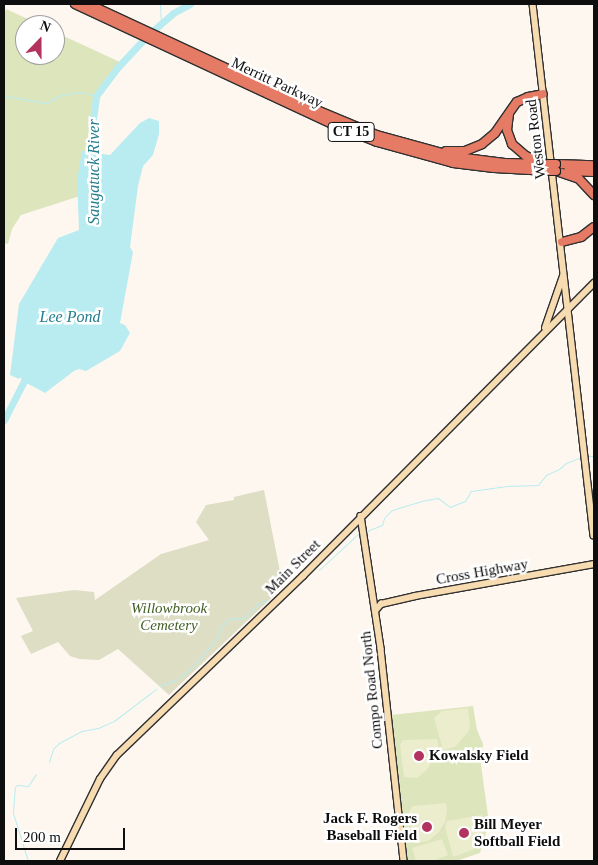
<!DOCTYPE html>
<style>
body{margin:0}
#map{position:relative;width:598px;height:865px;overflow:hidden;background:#fef7f0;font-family:"Times New Roman",serif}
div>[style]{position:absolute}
.green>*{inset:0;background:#dde5bd}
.cemetery>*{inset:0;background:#dddec3}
.pitch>*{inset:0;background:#ebedcd}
.water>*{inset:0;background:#b9ecf0}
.stream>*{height:1px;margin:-0.5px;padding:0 0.5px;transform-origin:0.5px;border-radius:0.5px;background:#b9ecf0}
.river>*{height:7px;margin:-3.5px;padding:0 3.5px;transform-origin:3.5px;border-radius:3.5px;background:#b9ecf0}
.roads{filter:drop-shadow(1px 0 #303030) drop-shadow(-1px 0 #303030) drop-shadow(0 1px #303030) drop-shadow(0 -1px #303030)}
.secondary>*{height:5.5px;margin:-2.75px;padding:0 2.75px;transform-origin:2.75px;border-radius:2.75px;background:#f7dbb1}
.motorway>*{height:8px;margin:-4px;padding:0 4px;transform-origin:4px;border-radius:4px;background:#e67b65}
.bridges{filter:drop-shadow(1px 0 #1f1f1f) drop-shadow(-1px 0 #1f1f1f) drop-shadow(0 1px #1f1f1f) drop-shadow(0 -1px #1f1f1f)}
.motorway-bridge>*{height:8px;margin:-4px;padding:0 4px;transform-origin:4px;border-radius:4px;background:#e67b65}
.dots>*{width:14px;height:14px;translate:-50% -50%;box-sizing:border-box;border:2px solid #fff;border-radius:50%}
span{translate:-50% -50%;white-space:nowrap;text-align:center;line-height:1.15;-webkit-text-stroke:5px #fff;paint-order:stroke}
.shield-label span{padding:1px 4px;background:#fff;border:1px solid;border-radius:4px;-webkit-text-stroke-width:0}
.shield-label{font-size:14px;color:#0e0e0e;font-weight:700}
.street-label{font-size:15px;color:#0e0e0e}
.park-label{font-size:15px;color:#425f24;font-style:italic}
.poi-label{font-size:15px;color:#0e0e0e;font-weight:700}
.left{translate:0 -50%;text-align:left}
.right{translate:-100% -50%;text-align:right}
.water-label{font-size:16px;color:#227d8d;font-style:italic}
.frame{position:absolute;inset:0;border:5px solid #0e0e0e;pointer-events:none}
.north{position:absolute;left:15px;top:15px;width:50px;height:50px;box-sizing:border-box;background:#fff;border:1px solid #9f9f9f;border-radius:50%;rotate:22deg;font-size:14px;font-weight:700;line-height:20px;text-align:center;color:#0e0e0e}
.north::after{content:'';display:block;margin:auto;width:18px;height:22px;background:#b1335e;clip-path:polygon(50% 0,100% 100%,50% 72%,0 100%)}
.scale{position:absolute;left:15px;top:828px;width:110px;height:22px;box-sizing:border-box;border:2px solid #0e0e0e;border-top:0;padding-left:6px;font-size:15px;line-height:18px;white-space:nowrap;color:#0e0e0e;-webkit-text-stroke:4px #fff;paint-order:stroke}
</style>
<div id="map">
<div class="green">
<i style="clip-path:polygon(6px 9px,41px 25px,25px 25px,25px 55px,55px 55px,55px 32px,120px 62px,111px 73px,99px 98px,88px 137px,86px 176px,80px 196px,21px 215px,12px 229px,8px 244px,4px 243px,4px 14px)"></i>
<i style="clip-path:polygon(473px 706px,477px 730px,483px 744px,481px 765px,489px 823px,480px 853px,456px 861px,405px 861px,391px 715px)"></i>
</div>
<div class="cemetery">
<i style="clip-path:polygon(264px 490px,283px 587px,169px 695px,118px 649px,99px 660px,79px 659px,70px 656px,58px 642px,31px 654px,21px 636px,33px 631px,16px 598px,74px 590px,94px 592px,95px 600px,161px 554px,209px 540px,196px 522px,206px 505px,234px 500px,234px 497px)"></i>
</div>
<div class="pitch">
<i style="clip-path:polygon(468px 708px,470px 727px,468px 732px,455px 747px,443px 750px,434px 718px,442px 711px)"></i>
<i style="clip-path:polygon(437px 739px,439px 751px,426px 771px,417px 778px,404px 777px,400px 745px,403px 740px)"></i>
<i style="clip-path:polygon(446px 803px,447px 811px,445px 822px,439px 832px,428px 841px,415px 843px,409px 811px,413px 806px)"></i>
<i style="clip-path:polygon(482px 815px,485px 828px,475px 849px,453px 857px,445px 827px,447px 821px)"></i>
<i style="clip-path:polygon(442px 839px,448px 855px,433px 861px,416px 861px,412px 848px)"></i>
</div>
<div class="water">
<i style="clip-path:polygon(149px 118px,159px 121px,159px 134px,153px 155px,143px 166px,138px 186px,130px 247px,133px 252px,120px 323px,125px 325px,130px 333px,120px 351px,86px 371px,79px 369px,74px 371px,45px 393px,21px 380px,21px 377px,19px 379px,10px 375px,19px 304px,58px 238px,79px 230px,77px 180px,82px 151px,110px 155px,140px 123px)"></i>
</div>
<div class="stream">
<i style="left:160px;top:4px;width:20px;rotate:87deg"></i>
<i style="left:4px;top:96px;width:43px;rotate:9.5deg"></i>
<i style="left:46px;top:103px;width:17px;rotate:-28deg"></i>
<i style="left:61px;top:95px;width:19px;rotate:-9deg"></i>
<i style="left:80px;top:92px;width:16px;rotate:14deg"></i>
<i style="left:589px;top:456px;width:5px"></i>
<i style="left:367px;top:531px;width:16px;rotate:-22deg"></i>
<i style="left:382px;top:525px;width:7px;rotate:-74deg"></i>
<i style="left:384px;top:518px;width:11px;rotate:-45deg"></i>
<i style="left:392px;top:510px;width:30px;rotate:-17deg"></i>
<i style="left:421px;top:501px;width:17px;rotate:-10deg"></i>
<i style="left:438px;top:498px;width:15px;rotate:37deg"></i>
<i style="left:450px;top:507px;width:16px;rotate:-22deg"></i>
<i style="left:465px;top:501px;width:12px;rotate:-59deg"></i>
<i style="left:471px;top:491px;width:36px;rotate:-8deg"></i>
<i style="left:507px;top:486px;width:31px;rotate:-2deg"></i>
<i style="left:538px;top:485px;width:13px;rotate:-51deg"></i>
<i style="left:546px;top:475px;width:14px;rotate:-25deg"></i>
<i style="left:559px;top:469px;width:9px;rotate:-41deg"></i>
<i style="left:566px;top:463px;width:17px;rotate:-21deg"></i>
<i style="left:319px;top:570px;width:54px;rotate:-42.8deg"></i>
<i style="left:180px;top:677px;width:17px;rotate:-40deg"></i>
<i style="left:193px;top:666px;width:37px;rotate:-49deg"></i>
<i style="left:217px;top:638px;width:13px;rotate:-67deg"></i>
<i style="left:222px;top:626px;width:9px;rotate:-49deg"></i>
<i style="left:228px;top:619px;width:16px;rotate:-4deg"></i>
<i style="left:244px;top:618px;width:20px;rotate:-45deg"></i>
<i style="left:258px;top:604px;width:11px;rotate:-22deg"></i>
<i style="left:160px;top:686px;width:18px;rotate:-22deg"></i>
<i style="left:49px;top:762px;width:14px;rotate:-73deg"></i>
<i style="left:53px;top:749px;width:8px;rotate:-45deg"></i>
<i style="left:59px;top:743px;width:26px;rotate:-28deg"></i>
<i style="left:82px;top:731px;width:16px;rotate:-11deg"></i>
<i style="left:98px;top:728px;width:17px;rotate:-24deg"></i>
<i style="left:114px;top:721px;width:53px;rotate:-37.3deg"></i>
<i style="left:28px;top:861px;width:50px;rotate:-107.4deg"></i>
<i style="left:13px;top:813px;width:26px;rotate:-86deg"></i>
<i style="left:15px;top:787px;width:3px;rotate:-45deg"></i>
<i style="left:17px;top:785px;width:11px;rotate:5deg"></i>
<i style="left:28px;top:786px;width:14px;rotate:-56deg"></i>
</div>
<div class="river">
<i style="left:93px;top:162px;width:36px;rotate:-92deg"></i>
<i style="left:92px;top:126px;width:30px;rotate:-82deg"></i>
<i style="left:96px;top:96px;width:35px;rotate:-53deg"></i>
<i style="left:117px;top:68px;width:45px;rotate:-46.8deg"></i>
<i style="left:148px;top:35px;width:33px;rotate:-41deg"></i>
<i style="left:173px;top:13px;width:19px;rotate:-28deg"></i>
<i style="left:4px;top:420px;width:51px;rotate:-62.9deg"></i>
</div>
<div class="roads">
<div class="secondary">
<i style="left:533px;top:4px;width:535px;rotate:83.46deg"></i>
<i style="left:545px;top:328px;width:55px;rotate:-70.9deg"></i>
<i style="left:361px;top:516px;width:134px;rotate:81.4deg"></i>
<i style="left:381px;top:649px;width:213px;rotate:83.8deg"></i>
<i style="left:376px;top:610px;width:8px;rotate:-50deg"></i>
<i style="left:381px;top:604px;width:35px;rotate:-13deg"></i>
<i style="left:415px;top:596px;width:182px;rotate:-10.1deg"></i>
<i style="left:60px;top:861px;width:91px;rotate:-64deg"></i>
<i style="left:100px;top:779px;width:29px;rotate:-55deg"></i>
<i style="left:117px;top:755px;width:258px;rotate:-43.9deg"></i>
<i style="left:303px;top:576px;width:413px;rotate:-45.2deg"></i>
</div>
<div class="motorway">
<i style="left:75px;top:4px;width:284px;rotate:25deg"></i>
<i style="left:332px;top:124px;width:48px;rotate:21.8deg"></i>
<i style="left:377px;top:142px;width:79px;rotate:15.4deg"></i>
<i style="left:453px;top:163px;width:41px;rotate:7deg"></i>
<i style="left:494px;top:168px;width:54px;rotate:3.2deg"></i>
<i style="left:88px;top:4px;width:255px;rotate:24.9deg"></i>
<i style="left:319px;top:111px;width:63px;rotate:22.5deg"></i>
<i style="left:377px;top:135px;width:83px;rotate:15.4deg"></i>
<i style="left:457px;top:157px;width:48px;rotate:7.1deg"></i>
<i style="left:505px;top:163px;width:43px;rotate:1.3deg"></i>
<i style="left:509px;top:114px;width:16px;rotate:97deg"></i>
<i style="left:507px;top:130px;width:15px;rotate:70deg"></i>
<i style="left:512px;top:144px;width:18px;rotate:41deg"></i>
<i style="left:526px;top:156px;width:16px;rotate:22deg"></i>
<i style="left:446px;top:151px;width:19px"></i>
<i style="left:465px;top:151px;width:18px;rotate:-22deg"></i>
<i style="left:482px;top:144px;width:17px;rotate:-40deg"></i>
<i style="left:495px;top:133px;width:38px;rotate:-55deg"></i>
<i style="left:517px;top:102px;width:12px;rotate:-24deg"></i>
<i style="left:528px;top:97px;width:15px;rotate:-11deg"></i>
<i style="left:556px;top:164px;width:38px;rotate:2deg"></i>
<i style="left:556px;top:171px;width:24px;rotate:19deg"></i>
<i style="left:579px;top:179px;width:22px;rotate:47deg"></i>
<i style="left:568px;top:171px;width:26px;rotate:2deg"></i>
<i style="left:562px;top:242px;width:20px;rotate:-15deg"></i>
<i style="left:581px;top:237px;width:16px;rotate:-38deg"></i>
</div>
</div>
<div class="bridges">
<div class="motorway-bridge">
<i style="left:548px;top:164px;width:8px"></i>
<i style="left:548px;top:171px;width:8px"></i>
</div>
</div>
<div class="dots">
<i style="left:419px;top:756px;background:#b1335e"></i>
<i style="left:427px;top:827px;background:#b1335e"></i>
<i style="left:464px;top:833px;background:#b1335e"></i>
</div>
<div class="shield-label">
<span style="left:351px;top:132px">CT 15</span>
</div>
<div class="street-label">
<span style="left:277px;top:83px;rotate:25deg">Merritt Parkway</span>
<span style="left:536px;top:139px;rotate:-97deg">Weston Road</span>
<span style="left:293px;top:567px;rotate:-45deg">Main Street</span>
<span style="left:482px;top:572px;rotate:-10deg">Cross Highway</span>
<span style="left:372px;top:690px;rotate:-96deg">Compo Road North</span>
</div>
<div class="park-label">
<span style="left:169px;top:617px">Willowbrook<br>Cemetery</span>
</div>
<div class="poi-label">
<span class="left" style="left:429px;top:756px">Kowalsky Field</span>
<span class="right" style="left:417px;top:827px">Jack F. Rogers<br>Baseball Field</span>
<span class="left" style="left:474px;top:833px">Bill Meyer<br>Softball Field</span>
</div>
<div class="water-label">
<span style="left:94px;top:172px;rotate:-90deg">Saugatuck River</span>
<span style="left:70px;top:317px">Lee Pond</span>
</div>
<div class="frame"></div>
<div class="north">N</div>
<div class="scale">200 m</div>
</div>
